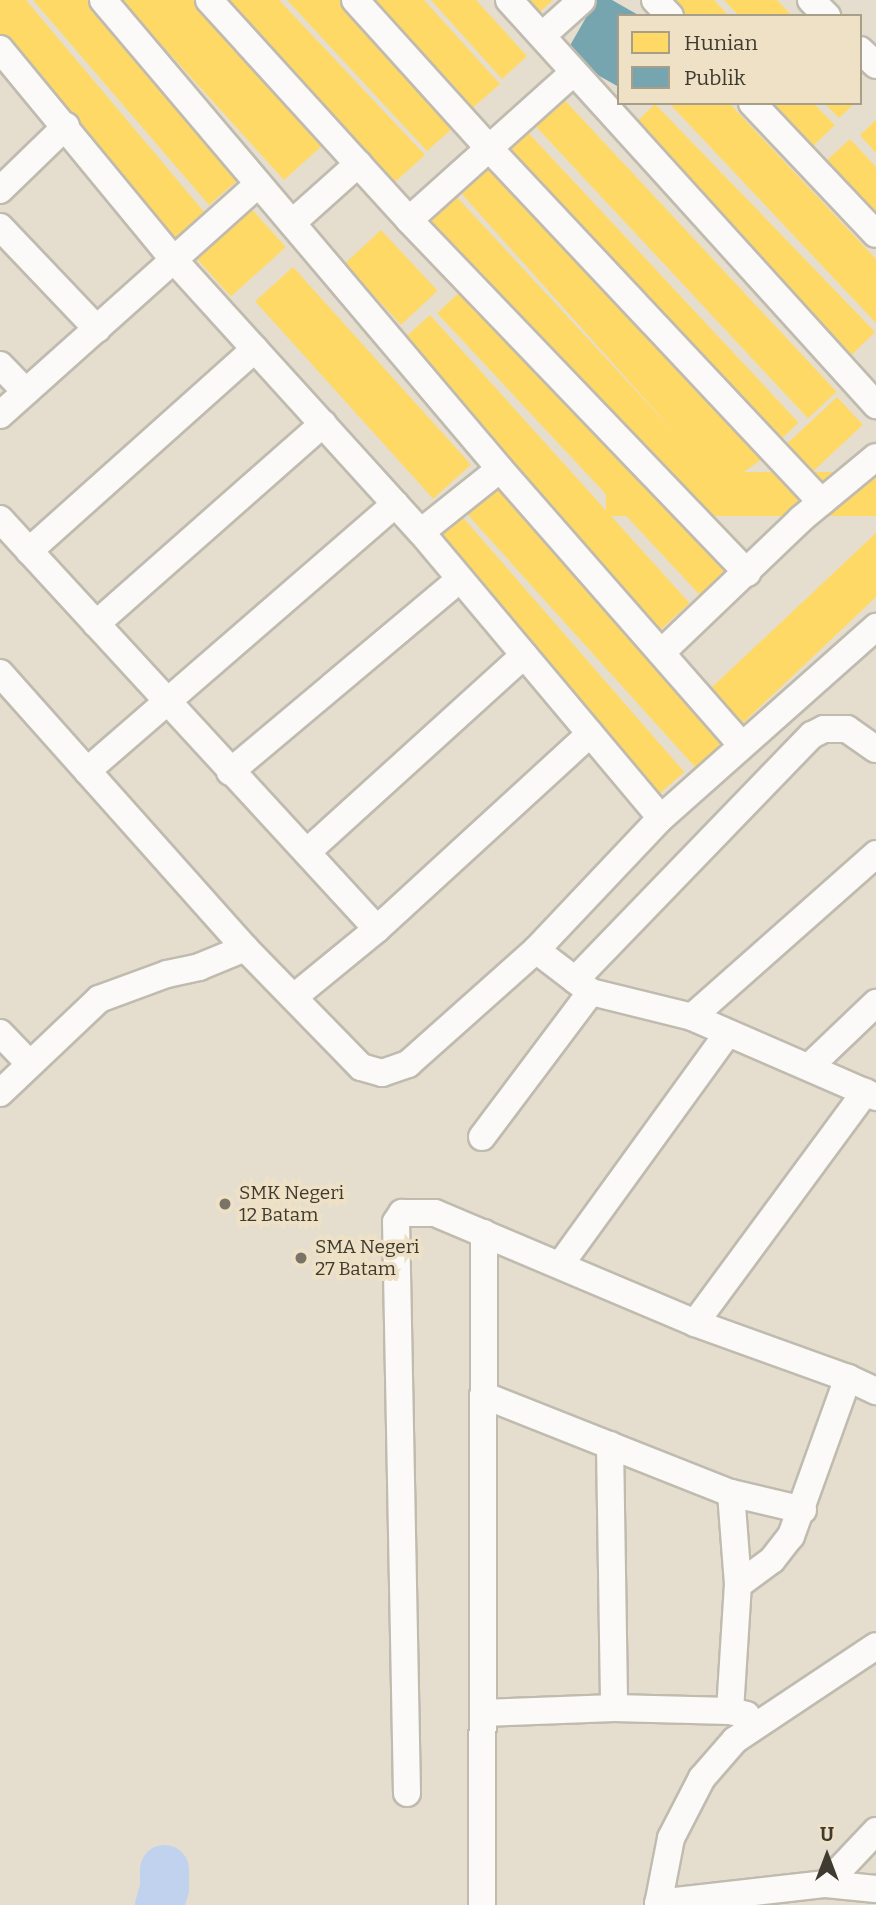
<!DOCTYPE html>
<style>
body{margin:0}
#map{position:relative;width:876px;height:1905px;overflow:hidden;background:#e5decf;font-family:Bitter,serif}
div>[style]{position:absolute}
.homes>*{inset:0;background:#ffd966;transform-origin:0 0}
.public>*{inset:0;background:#76a5af}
.river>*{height:49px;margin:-24.5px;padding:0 24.5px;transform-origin:24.5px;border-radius:24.5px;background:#c1d2ee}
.roads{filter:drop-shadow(2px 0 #c0bbaf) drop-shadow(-2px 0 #c0bbaf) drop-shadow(0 2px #c0bbaf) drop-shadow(0 -2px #c0bbaf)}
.minor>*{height:26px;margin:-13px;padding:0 13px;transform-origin:13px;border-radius:13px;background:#fbfaf8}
.dots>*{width:19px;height:19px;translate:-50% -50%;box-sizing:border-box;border:4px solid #eee1c6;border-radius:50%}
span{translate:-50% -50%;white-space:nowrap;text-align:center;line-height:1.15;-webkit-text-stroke:7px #eee1c6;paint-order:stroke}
.poi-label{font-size:19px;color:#403b30}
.left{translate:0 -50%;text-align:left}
.legend{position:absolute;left:617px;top:14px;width:245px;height:91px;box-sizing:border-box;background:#eee1c6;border:2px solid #a89f8a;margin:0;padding:9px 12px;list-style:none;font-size:21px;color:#403b30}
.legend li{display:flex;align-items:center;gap:14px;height:35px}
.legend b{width:35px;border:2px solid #a89f8a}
.north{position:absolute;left:792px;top:1821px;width:70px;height:70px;-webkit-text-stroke:5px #eee1c6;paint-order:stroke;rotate:0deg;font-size:19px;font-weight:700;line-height:28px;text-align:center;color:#403b30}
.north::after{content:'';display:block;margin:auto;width:24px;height:32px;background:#403b30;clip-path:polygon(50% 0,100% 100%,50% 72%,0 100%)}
</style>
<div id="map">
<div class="homes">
<i style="clip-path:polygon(0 0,26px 0,205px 213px,174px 239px,0 34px)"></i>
<i style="clip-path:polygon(33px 0,93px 0,244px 175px,209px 205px)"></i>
<i style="clip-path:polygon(121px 0,193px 0,324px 144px,284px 180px)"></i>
<i style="clip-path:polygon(223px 0,279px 0,425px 155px,395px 182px)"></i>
<i style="clip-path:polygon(287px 0,340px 0,456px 125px,427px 151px)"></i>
<i style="clip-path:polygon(370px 0,424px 0,500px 84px,469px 111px)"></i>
<i style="clip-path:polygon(431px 0,476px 0,527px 56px,502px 79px)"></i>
<i style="clip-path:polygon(511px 0,553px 0,530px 21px)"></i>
<i style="clip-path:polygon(669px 0,714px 0,729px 16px,684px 16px)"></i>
<i style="clip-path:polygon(724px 0,777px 0,792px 16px,739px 16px)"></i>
<i style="left:557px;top:92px;width:410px;height:39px;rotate:47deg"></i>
<i style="clip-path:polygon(669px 103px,729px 103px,876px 259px,876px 323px)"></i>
<i style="clip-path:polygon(768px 103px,813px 103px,835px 125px,811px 148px)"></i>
<i style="clip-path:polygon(824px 103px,855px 103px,839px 118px)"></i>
<i style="left:655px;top:104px;width:317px;height:33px;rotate:46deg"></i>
<i style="clip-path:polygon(876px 120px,876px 153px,860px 135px)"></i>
<i style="left:521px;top:125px;width:407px;height:33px;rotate:47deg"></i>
<i style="clip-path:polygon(850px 139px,876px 167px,876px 217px,825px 162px)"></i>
<i style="clip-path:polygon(490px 167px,762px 459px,724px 486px,695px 512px,425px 220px,454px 194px,677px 435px,461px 193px)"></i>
<i style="left:247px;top:204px;width:58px;height:74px;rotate:48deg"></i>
<i style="left:381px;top:230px;width:83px;height:50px;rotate:47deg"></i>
<i style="left:293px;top:267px;width:266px;height:51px;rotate:48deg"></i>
<i style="left:462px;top:290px;width:387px;height:34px;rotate:47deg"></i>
<i style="left:430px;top:315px;width:388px;height:40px;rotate:48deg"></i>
<i style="left:837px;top:397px;width:38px;height:75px;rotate:47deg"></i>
<i style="left:876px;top:472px;width:44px;height:270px;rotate:90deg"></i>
<i style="left:498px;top:487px;width:342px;height:41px;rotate:48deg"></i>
<i style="left:460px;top:514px;width:342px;height:35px;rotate:49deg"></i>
<i style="clip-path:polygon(876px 533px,876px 597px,743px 723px,710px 689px)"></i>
</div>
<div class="public">
<i style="clip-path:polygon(596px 0,612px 0,640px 16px,619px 16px,619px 87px,564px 56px)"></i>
</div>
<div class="river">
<i style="left:159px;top:1905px;width:18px;rotate:-74deg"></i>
<i style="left:164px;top:1888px;width:19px;rotate:-90deg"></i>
</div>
<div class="roads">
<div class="minor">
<i style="left:103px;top:0;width:614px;rotate:49.75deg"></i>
<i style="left:500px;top:469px;width:366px;rotate:48.8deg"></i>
<i style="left:209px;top:0;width:297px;rotate:47.7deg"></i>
<i style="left:409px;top:220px;width:489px;rotate:46.2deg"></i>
<i style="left:355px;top:0;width:198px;rotate:47.9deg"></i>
<i style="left:488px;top:147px;width:487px;rotate:46.8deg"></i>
<i style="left:509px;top:0;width:547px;rotate:47.82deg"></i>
<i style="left:655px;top:0;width:22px;rotate:47deg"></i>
<i style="left:811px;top:0;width:23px;rotate:45deg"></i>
<i style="left:543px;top:35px;width:52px;rotate:-41.9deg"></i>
<i style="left:0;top:49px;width:273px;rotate:50.5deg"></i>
<i style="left:174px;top:260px;width:367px;rotate:47.8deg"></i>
<i style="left:421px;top:532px;width:373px;rotate:50deg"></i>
<i style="left:860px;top:50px;width:22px;rotate:43deg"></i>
<i style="left:752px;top:103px;width:180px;rotate:46.6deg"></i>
<i style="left:0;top:190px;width:92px;rotate:-44.1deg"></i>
<i style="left:409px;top:220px;width:220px;rotate:-41.9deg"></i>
<i style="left:292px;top:223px;width:89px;rotate:-41.8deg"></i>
<i style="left:0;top:227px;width:141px;rotate:46.4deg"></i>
<i style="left:0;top:365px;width:37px;rotate:46deg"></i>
<i style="left:0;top:415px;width:346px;rotate:-41.8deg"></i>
<i style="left:0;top:519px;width:557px;rotate:47.4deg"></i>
<i style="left:421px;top:532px;width:101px;rotate:-38.6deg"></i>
<i style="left:29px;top:551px;width:303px;rotate:-41.8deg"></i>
<i style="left:96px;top:624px;width:303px;rotate:-41.4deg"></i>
<i style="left:662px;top:652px;width:192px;rotate:-43.7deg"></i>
<i style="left:801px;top:519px;width:97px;rotate:-39.6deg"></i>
<i style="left:0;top:673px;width:368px;rotate:48.3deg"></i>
<i style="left:245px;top:948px;width:166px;rotate:45.7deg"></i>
<i style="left:361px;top:1067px;width:22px;rotate:16deg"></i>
<i style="left:382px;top:1073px;width:28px;rotate:-19deg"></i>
<i style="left:408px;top:1064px;width:171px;rotate:-41.7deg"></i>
<i style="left:536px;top:950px;width:182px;rotate:-46.6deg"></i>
<i style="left:661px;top:818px;width:288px;rotate:-41.6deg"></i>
<i style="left:87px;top:771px;width:408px;rotate:-40.9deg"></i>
<i style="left:230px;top:772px;width:300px;rotate:-40deg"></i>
<i style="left:307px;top:852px;width:293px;rotate:-42.2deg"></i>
<i style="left:536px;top:950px;width:69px;rotate:37.4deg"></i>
<i style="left:591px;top:992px;width:104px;rotate:13.9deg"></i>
<i style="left:692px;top:1017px;width:201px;rotate:23.5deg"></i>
<i style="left:575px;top:980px;width:341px;rotate:-46deg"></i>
<i style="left:812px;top:735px;width:13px;rotate:-27deg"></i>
<i style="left:824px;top:729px;width:23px"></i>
<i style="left:847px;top:729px;width:35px;rotate:35deg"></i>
<i style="left:294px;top:997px;width:107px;rotate:-39.3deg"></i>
<i style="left:377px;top:929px;width:289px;rotate:-42.5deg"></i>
<i style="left:692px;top:1017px;width:246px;rotate:-41.5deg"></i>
<i style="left:0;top:1033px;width:42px;rotate:46deg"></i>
<i style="left:809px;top:1067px;width:93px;rotate:-43.7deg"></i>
<i style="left:0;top:1093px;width:137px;rotate:-43.5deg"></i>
<i style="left:99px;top:999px;width:72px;rotate:-20.2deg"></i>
<i style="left:167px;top:974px;width:33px;rotate:-12deg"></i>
<i style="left:199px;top:967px;width:50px;rotate:-22.4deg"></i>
<i style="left:482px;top:1137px;width:181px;rotate:-53.1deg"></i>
<i style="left:560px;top:1265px;width:286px;rotate:-54.1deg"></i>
<i style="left:695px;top:1323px;width:287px;rotate:-53.6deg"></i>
<i style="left:483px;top:1395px;width:267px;rotate:21.6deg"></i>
<i style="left:731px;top:1493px;width:74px;rotate:13.3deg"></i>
<i style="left:610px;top:1445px;width:263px;rotate:89.1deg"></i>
<i style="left:731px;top:1493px;width:92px;rotate:85.6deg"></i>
<i style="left:730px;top:1711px;width:126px;rotate:-86.4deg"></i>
<i style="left:738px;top:1585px;width:42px;rotate:-36.3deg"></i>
<i style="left:772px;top:1560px;width:31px;rotate:-52deg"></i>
<i style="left:791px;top:1536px;width:168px;rotate:-70.2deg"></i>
<i style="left:483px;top:1713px;width:131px;rotate:-2.2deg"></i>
<i style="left:614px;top:1708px;width:116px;rotate:1.5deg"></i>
<i style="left:730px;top:1711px;width:17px;rotate:13deg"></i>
<i style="left:407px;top:1793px;width:571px;rotate:-91.1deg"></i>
<i style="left:396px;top:1222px;width:11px;rotate:-56deg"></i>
<i style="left:402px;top:1213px;width:33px"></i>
<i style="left:435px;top:1213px;width:282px;rotate:22.9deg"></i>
<i style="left:695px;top:1323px;width:163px;rotate:19.8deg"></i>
<i style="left:848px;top:1378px;width:31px;rotate:25deg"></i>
<i style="left:826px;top:1884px;width:73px;rotate:-46.7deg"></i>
<i style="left:658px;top:1903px;width:169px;rotate:-6.5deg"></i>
<i style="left:826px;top:1884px;width:50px;rotate:5.7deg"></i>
<i style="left:482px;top:1905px;width:672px;rotate:-89.83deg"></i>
<i style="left:658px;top:1905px;width:68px;rotate:-79deg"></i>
<i style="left:671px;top:1838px;width:68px;rotate:-62.7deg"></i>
<i style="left:702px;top:1778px;width:50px;rotate:-49deg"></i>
<i style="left:735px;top:1740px;width:169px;rotate:-33.7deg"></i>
</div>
</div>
<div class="dots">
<i style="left:225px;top:1204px;background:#7a7468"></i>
<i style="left:301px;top:1258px;background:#7a7468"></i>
</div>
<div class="poi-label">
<span class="left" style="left:239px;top:1204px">SMK Negeri<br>12 Batam</span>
<span class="left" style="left:315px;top:1258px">SMA Negeri<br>27 Batam</span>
</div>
<ul class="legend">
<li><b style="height:19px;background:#ffd966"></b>Hunian</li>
<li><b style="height:19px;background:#76a5af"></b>Publik</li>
</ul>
<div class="north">U</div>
</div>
